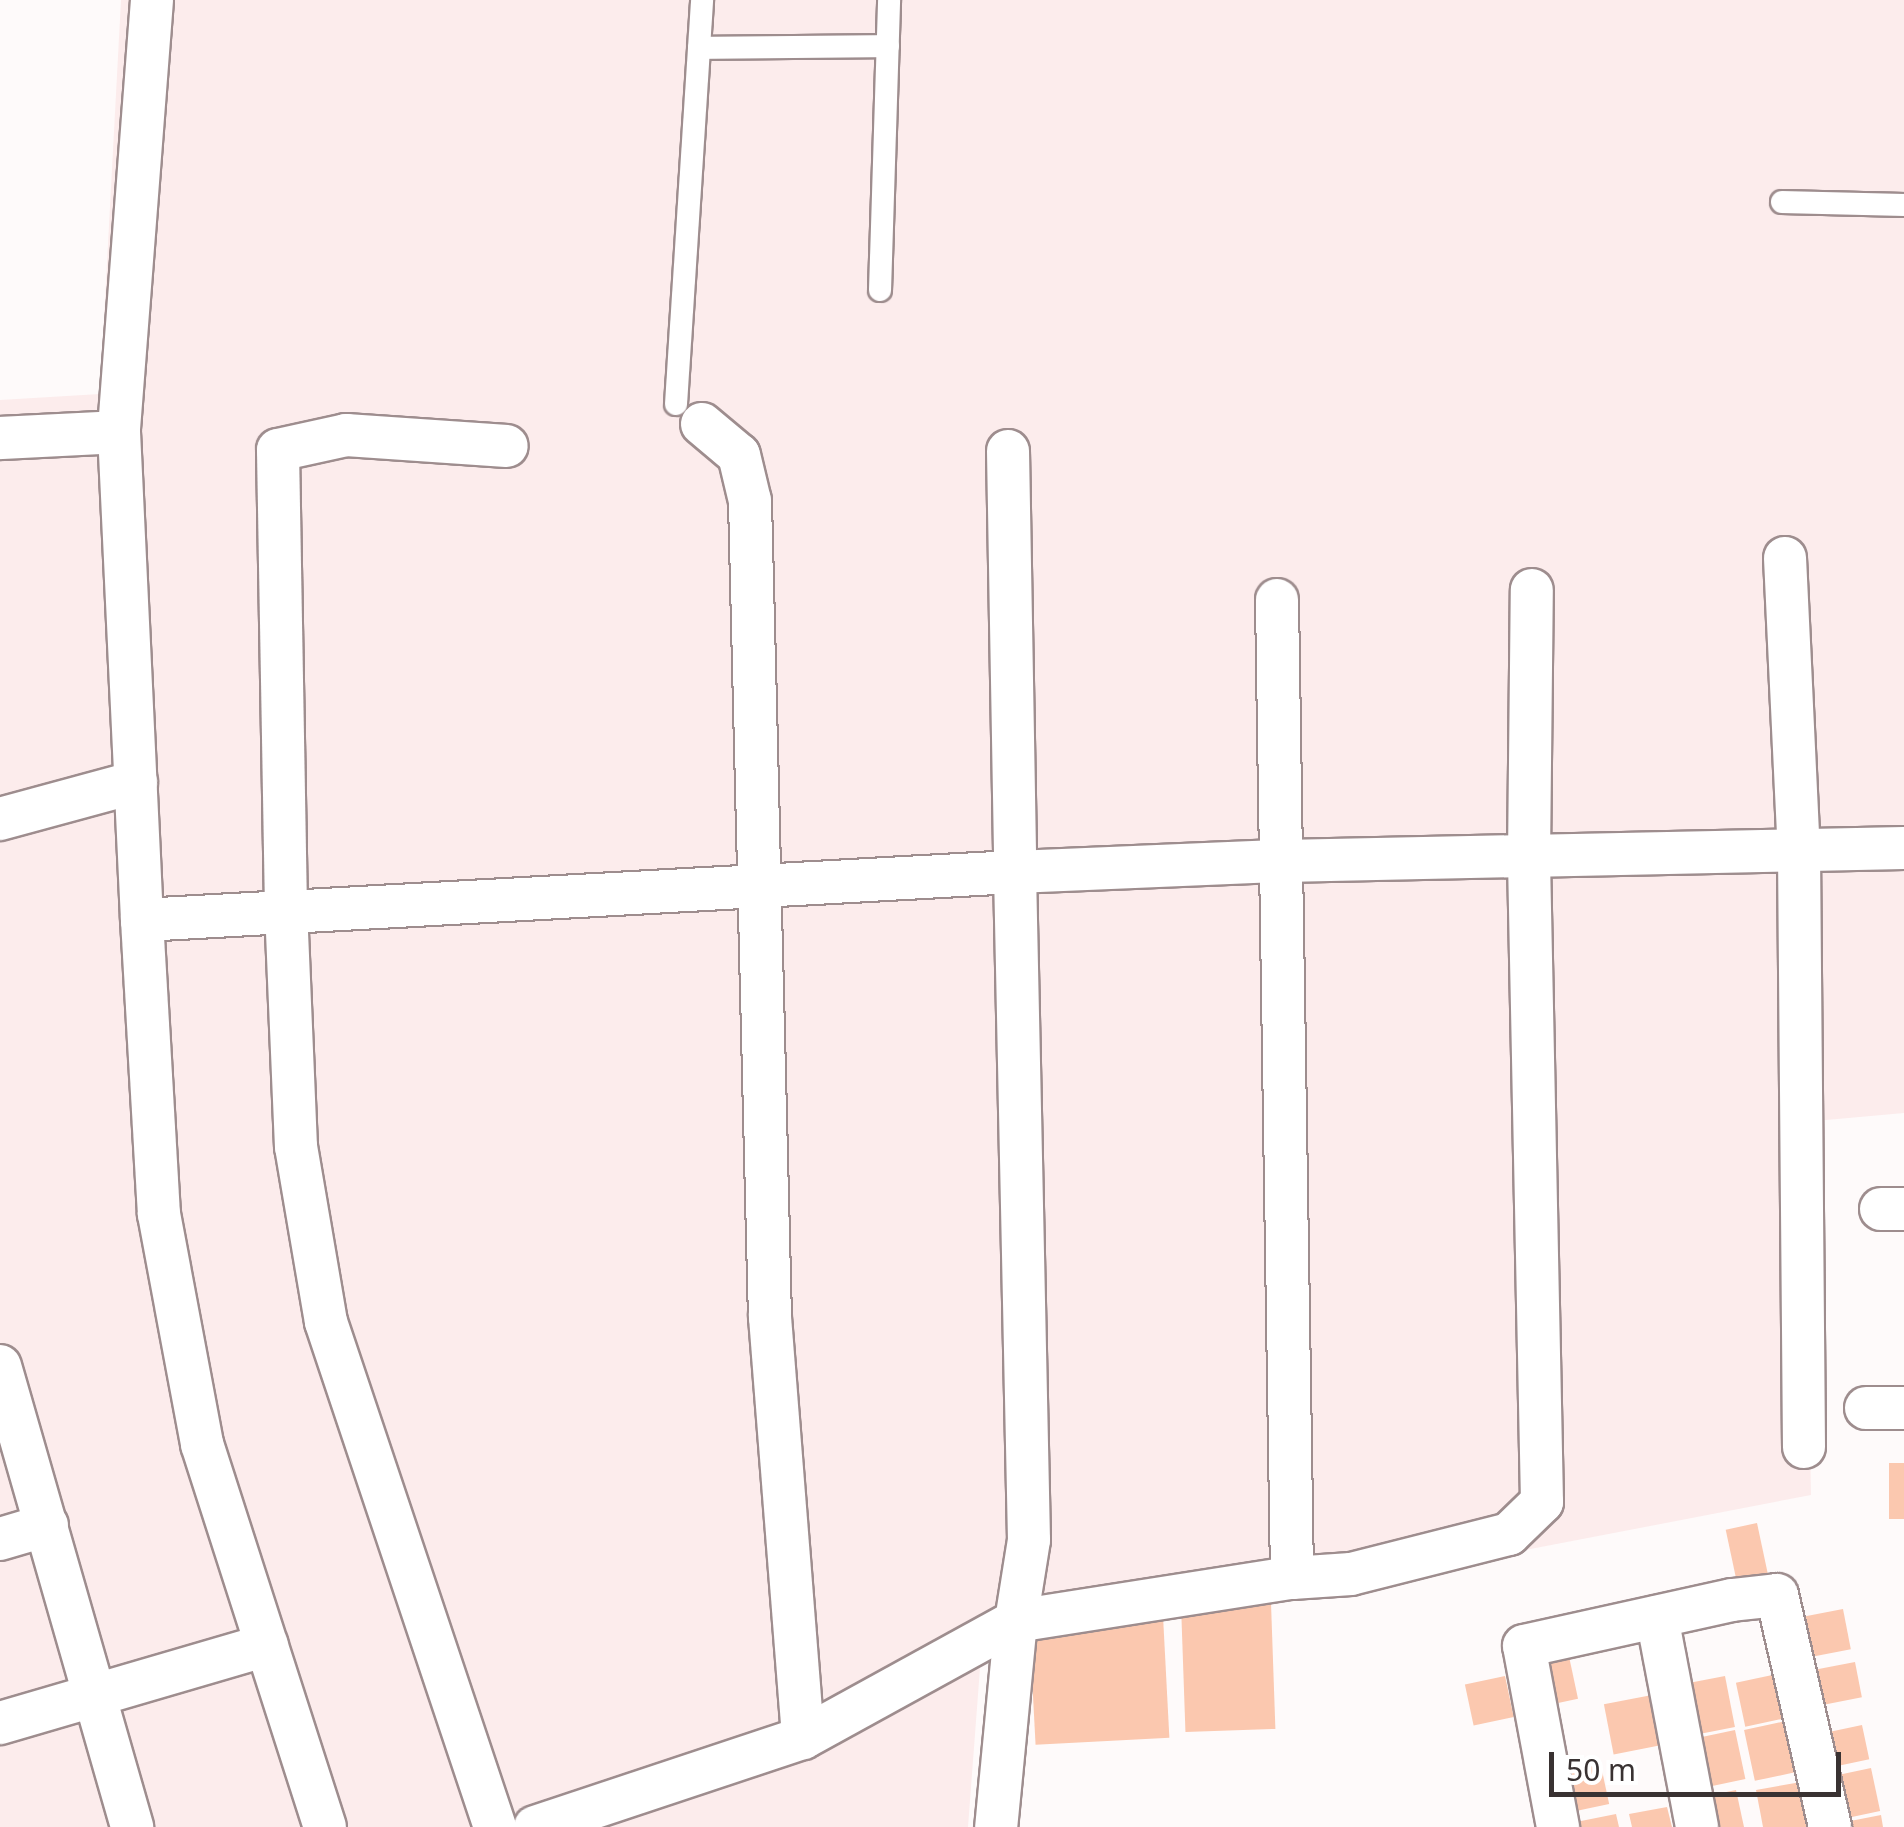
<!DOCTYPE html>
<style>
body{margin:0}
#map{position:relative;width:1904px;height:1827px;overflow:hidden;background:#fefafa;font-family:"Noto Sans",sans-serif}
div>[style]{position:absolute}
.built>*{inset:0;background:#fcecec}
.building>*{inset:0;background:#fbc8af;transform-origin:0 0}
.roads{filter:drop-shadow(2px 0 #9e8d8e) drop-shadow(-2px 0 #9e8d8e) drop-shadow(0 2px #9e8d8e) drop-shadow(0 -2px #9e8d8e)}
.service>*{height:22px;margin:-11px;padding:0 11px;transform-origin:11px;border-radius:11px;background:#fff}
.minor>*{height:42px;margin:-21px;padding:0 21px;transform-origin:21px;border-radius:21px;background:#fff}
span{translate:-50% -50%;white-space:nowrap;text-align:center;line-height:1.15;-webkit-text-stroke:8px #fff;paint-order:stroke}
.scale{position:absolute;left:1549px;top:1752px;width:292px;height:45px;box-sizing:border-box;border:5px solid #393232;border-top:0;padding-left:12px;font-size:30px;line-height:35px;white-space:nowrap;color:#393232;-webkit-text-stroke:8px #fff;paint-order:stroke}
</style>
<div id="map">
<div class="built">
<i style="clip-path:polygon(121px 0,1904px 0,1904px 1113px,1804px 1122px,1811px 1495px,981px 1655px,968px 1827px,0 1827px,0 400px,100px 394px)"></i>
</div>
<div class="building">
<i style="left:1889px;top:1463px;width:15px;height:56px"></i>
<i style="left:1757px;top:1523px;width:54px;height:32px;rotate:78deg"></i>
<i style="left:1271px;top:1603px;width:126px;height:90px;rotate:88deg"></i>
<i style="left:1843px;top:1609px;width:41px;height:54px;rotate:79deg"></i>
<i style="left:1163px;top:1616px;width:122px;height:134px;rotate:87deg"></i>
<i style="left:1567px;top:1647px;width:53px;height:30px;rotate:78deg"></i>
<i style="left:1855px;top:1662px;width:36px;height:53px;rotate:79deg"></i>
<i style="left:1777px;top:1674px;width:45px;height:42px;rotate:78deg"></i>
<i style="left:1505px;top:1676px;width:42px;height:41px;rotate:78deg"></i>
<i style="left:1725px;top:1676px;width:52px;height:53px;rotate:79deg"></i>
<i style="left:1652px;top:1695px;width:51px;height:49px;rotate:79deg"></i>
<i style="left:1791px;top:1720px;width:52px;height:48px;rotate:78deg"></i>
<i style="left:1862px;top:1725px;width:35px;height:47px;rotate:78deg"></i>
<i style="left:1735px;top:1730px;width:50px;height:52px;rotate:78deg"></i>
<i style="left:1600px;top:1761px;width:44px;height:46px;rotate:78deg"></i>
<i style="left:1871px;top:1768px;width:44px;height:47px;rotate:78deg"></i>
<i style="clip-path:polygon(1801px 1782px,1810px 1827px,1763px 1827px,1756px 1790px)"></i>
<i style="clip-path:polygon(1736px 1790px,1744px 1827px,1703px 1827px,1697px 1798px)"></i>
<i style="clip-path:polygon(1667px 1807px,1672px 1827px,1632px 1827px,1629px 1814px)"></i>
<i style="clip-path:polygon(1616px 1814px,1619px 1827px,1562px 1827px,1561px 1825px)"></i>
<i style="clip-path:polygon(1881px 1815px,1883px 1827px,1830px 1827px,1830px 1825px)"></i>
</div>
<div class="roads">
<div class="service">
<i style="left:699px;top:48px;width:189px;rotate:-0.6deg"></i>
<i style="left:1782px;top:202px;width:122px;rotate:1.4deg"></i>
<i style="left:880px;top:290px;width:290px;rotate:-88.2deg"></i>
<i style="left:676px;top:404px;width:405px;rotate:-86.3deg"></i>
</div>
<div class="minor">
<i style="left:152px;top:0;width:433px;rotate:94.4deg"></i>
<i style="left:119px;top:432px;width:489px;rotate:87.3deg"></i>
<i style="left:142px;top:920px;width:874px;rotate:-3.15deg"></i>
<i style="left:1015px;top:872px;width:668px;rotate:88.8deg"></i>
<i style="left:1029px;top:1540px;width:82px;rotate:99.1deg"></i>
<i style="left:1016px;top:1621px;width:207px;rotate:95.5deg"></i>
<i style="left:702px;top:424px;width:48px;rotate:40deg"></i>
<i style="left:739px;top:455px;width:47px;rotate:76.6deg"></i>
<i style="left:750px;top:501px;width:816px;rotate:88.6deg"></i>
<i style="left:770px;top:1317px;width:422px;rotate:85.5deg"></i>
<i style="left:0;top:438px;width:119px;rotate:-2.9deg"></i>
<i style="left:1008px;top:451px;width:421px;rotate:89deg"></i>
<i style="left:1015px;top:872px;width:268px;rotate:-2.4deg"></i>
<i style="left:1283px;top:861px;width:621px;rotate:-1.2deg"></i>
<i style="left:1785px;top:558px;width:293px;rotate:87.3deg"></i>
<i style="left:1799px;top:851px;width:596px;rotate:89.52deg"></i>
<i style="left:1277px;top:600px;width:978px;rotate:89.12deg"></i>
<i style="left:0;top:819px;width:141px;rotate:-15.2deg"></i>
<i style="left:142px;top:920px;width:294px;rotate:86.7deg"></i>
<i style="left:159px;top:1214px;width:234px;rotate:79.4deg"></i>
<i style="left:202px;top:1444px;width:402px;rotate:72.2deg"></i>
<i style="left:1881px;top:1209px;width:23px"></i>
<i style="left:0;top:1366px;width:480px;rotate:74deg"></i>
<i style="left:1866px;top:1408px;width:38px"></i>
<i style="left:0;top:1539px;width:49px;rotate:-16.6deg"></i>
<i style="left:1657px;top:1617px;width:214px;rotate:79.2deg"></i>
<i style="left:0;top:1723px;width:278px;rotate:-16.3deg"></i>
<i style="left:495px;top:1827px;width:533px;rotate:-108.5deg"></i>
<i style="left:326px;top:1322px;width:178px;rotate:-99.7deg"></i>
<i style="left:296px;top:1147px;width:238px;rotate:-92.4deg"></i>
<i style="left:286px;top:909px;width:459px;rotate:-91deg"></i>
<i style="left:278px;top:450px;width:70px;rotate:-12.4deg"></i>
<i style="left:346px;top:435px;width:161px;rotate:3.9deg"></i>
<i style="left:535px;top:1827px;width:282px;rotate:-18.4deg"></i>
<i style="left:803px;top:1738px;width:243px;rotate:-28.8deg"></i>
<i style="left:1016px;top:1621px;width:279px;rotate:-8.9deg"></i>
<i style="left:1292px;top:1578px;width:59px;rotate:-3.9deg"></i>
<i style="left:1351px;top:1574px;width:163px;rotate:-14.2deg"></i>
<i style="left:1509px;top:1534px;width:46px;rotate:-44.1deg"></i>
<i style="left:1542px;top:1502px;width:644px;rotate:-91.16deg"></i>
<i style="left:1529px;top:858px;width:268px;rotate:-89.4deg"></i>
<i style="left:1558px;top:1827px;width:184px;rotate:-100.6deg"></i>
<i style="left:1524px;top:1646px;width:213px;rotate:-12.5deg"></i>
<i style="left:1732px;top:1600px;width:45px;rotate:-6.3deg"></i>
<i style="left:1777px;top:1595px;width:238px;rotate:77.1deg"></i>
</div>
</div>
<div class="scale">50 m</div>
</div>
